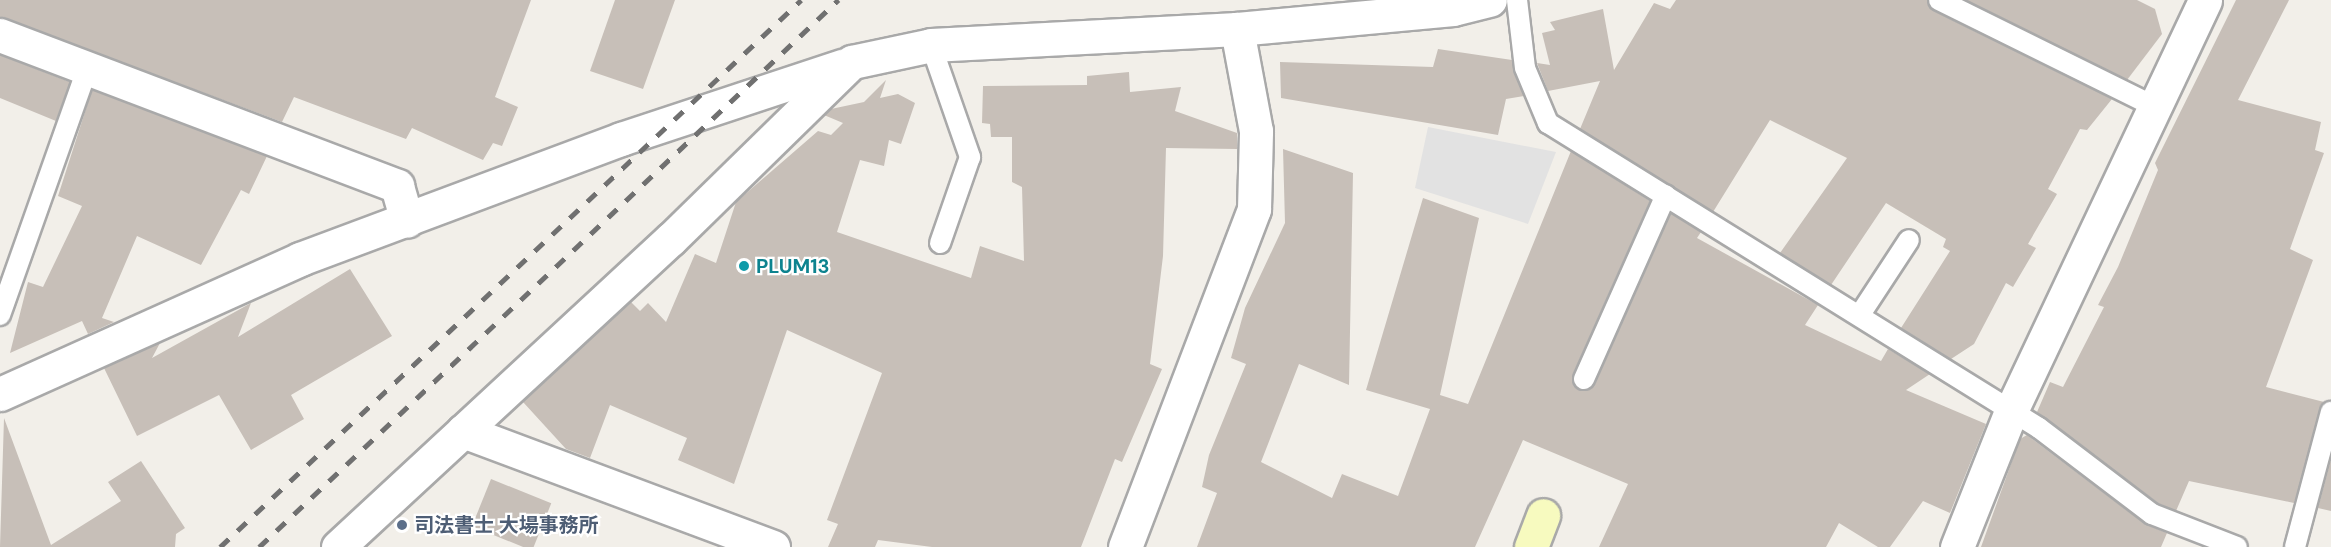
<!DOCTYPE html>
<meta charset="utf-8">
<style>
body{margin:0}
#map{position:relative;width:2331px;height:547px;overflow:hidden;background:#f2efe9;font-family:"DM Sans","Noto Sans JP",sans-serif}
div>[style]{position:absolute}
.parking>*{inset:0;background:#e2e2e2}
.building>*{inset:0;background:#c7bfb8;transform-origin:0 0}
.roads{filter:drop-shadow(2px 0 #a9a9a9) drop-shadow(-2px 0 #a9a9a9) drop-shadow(0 2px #a9a9a9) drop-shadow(0 -2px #a9a9a9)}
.lane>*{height:20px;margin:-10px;padding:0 10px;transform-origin:10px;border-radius:10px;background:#fff}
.street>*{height:33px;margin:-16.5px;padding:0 16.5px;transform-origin:16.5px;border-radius:16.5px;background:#fff}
.secondary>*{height:33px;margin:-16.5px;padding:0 16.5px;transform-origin:16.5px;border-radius:16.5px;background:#f7fabf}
.rail>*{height:4.5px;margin-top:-2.25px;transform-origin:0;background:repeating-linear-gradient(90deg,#707070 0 12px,transparent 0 24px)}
.dots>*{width:16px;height:16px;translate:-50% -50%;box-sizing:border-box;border:3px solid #fff;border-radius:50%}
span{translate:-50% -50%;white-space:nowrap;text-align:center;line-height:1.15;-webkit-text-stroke:4.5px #fff;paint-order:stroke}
.culture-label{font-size:20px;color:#0d838f;font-weight:700}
.left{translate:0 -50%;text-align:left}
.service-label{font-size:20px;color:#4e5e75;font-weight:700}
</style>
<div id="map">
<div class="parking">
<i style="clip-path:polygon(1428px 127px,1556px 152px,1528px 224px,1415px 188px)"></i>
</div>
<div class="building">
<i style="clip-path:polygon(0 0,531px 0,495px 97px,518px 107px,502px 146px,493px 143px,483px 160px,412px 128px,406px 139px,294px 97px,282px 122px,0 17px)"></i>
<i style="clip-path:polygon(615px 0,675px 0,643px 89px,590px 71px)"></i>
<i style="clip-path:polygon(1676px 0,1927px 0,1934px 11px,2112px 99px,2087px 130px,2080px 129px,2048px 189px,2057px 194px,2028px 244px,2036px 248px,2013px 287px,2006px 283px,1974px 344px,1951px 359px,1901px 328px,1950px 251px,1943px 247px,1946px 239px,1886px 203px,1831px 285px,1780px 253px,1847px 158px,1770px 120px,1713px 212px,1580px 129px,1600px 81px,1548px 91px,1537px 63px,1550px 65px,1542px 33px,1555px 30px,1550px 22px,1603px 9px,1614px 70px,1654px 3px,1670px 9px)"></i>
<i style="clip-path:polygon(1966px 0,2137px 0,2155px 9px,2162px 34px,2127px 80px)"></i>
<i style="clip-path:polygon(2236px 0,2289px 0,2238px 100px,2321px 122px,2315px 150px,2324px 153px,2290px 249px,2313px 260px,2266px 387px,2324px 402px,2294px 503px,2189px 481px,2176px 511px,2158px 503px,2037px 412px,2050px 382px,2063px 387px,2104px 307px,2098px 305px,2118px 267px,2158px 170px,2155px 163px)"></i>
<i style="clip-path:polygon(1438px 49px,1512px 60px,1524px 96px,1506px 99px,1498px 135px,1281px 98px,1280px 62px,1433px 67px)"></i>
<i style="clip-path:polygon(0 55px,70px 82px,56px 121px,0 98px)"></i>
<i style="clip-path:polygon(1129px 72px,1130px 92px,1181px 87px,1175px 111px,1237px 133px,1237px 149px,1166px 148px,1163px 256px,1150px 364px,1162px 369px,1122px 462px,1115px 459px,1081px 547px,932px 547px,878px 540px,875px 547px,828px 547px,838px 524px,827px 520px,882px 373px,787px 330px,734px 484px,678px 460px,687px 438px,610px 405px,590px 458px,566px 449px,523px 402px,631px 302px,640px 311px,648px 303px,666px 322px,695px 254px,716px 263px,736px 202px,818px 131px,831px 135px,843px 123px,824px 115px,831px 109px,864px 102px,886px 80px,880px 98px,898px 94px,915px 103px,901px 144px,889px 140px,884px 166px,860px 160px,837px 232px,971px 278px,980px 246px,1024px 261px,1022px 187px,1012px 182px,1012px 137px,991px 137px,990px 124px,982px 123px,983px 86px,1087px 85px,1087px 76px)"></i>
<i style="clip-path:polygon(92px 90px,267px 156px,249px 194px,241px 190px,201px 265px,137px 236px,102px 318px,114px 322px,88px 334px,82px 321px,10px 353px,28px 282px,43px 287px,82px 206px,58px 196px)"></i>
<i style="clip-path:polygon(1283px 149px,1353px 173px,1349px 385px,1299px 364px,1261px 462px,1332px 498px,1342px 474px,1398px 496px,1430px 409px,1366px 390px,1423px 198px,1479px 218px,1440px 395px,1468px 404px,1571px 151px,1650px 201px,1573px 374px,1575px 386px,1586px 391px,1595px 384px,1671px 213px,1701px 232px,1697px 238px,1818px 305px,1805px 325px,1881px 361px,1888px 349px,1930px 374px,1906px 390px,1986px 424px,1950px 513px,1923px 501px,1890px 547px,1878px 547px,1839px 523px,1826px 547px,1599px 547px,1628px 484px,1523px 440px,1475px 547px,1197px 547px,1217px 493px,1202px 487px,1209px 455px,1246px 364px,1231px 358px,1245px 308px,1285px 223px)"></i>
<i style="clip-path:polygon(350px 269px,392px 336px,291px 395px,304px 419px,251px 450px,219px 395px,137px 436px,104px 368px,160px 343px,152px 358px,251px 303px,238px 337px)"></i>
<i style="clip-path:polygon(4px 418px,51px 545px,121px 501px,108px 482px,141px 461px,185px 528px,176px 534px,175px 547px,0 547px)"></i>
<i style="clip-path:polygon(2027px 435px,2145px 524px,2167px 533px,2161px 547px,1981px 547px,2020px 439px)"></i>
<i style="clip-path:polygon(2331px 459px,2331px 511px,2318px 508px)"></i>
<i style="left:491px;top:479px;width:65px;height:51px;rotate:22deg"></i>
</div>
<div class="roads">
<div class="lane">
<i style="left:1517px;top:0;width:68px;rotate:83.3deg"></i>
<i style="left:1525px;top:68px;width:60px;rotate:67.3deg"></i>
<i style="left:1548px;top:123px;width:578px;rotate:31.85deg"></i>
<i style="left:2039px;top:428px;width:142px;rotate:37.3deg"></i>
<i style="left:2152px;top:514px;width:91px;rotate:21.2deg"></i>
<i style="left:1939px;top:0;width:237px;rotate:26.3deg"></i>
<i style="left:931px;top:45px;width:119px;rotate:70.8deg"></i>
<i style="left:970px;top:157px;width:91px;rotate:109.2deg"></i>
<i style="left:1861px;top:313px;width:87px;rotate:-56.7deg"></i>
<i style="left:0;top:315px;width:261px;rotate:-70.5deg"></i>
<i style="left:1584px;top:379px;width:201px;rotate:-66deg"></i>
<i style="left:2295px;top:547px;width:140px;rotate:-75.1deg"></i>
</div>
<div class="street">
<i style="left:0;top:35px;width:425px;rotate:20.8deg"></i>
<i style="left:397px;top:186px;width:36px;rotate:74deg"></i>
<i style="left:0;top:394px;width:329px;rotate:-24.2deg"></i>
<i style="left:300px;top:259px;width:343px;rotate:-20.5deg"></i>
<i style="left:621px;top:139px;width:233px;rotate:-18.3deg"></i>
<i style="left:463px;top:431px;width:331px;rotate:20.5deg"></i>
<i style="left:338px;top:547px;width:454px;rotate:-42.8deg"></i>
<i style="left:671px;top:239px;width:253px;rotate:-44.4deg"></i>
<i style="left:852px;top:62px;width:81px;rotate:-12.1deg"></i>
<i style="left:931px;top:45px;width:306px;rotate:-3deg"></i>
<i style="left:1237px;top:29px;width:217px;rotate:-5.3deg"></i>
<i style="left:1453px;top:9px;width:38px;rotate:-14deg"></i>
<i style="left:1125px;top:547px;width:362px;rotate:-69.1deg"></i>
<i style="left:1254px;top:209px;width:78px;rotate:-88.5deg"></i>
<i style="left:1256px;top:131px;width:104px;rotate:-100.6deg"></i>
<i style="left:1957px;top:547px;width:146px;rotate:-68.3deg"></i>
<i style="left:2011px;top:411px;width:454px;rotate:-64.7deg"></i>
</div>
<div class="secondary">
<i style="left:1531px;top:547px;width:34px;rotate:-69deg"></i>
</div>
</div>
<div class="rail">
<i style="left:220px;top:547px;width:798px;rotate:-43.27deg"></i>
<i style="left:259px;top:547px;width:797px;rotate:-43.37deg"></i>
</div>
<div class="dots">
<i style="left:744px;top:266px;background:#0f9aa8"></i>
<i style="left:402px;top:525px;background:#5c6f8a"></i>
</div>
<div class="culture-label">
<span class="left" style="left:756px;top:266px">PLUM13</span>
</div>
<div class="service-label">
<span class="left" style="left:414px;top:525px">司法書士 大場事務所</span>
</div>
</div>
